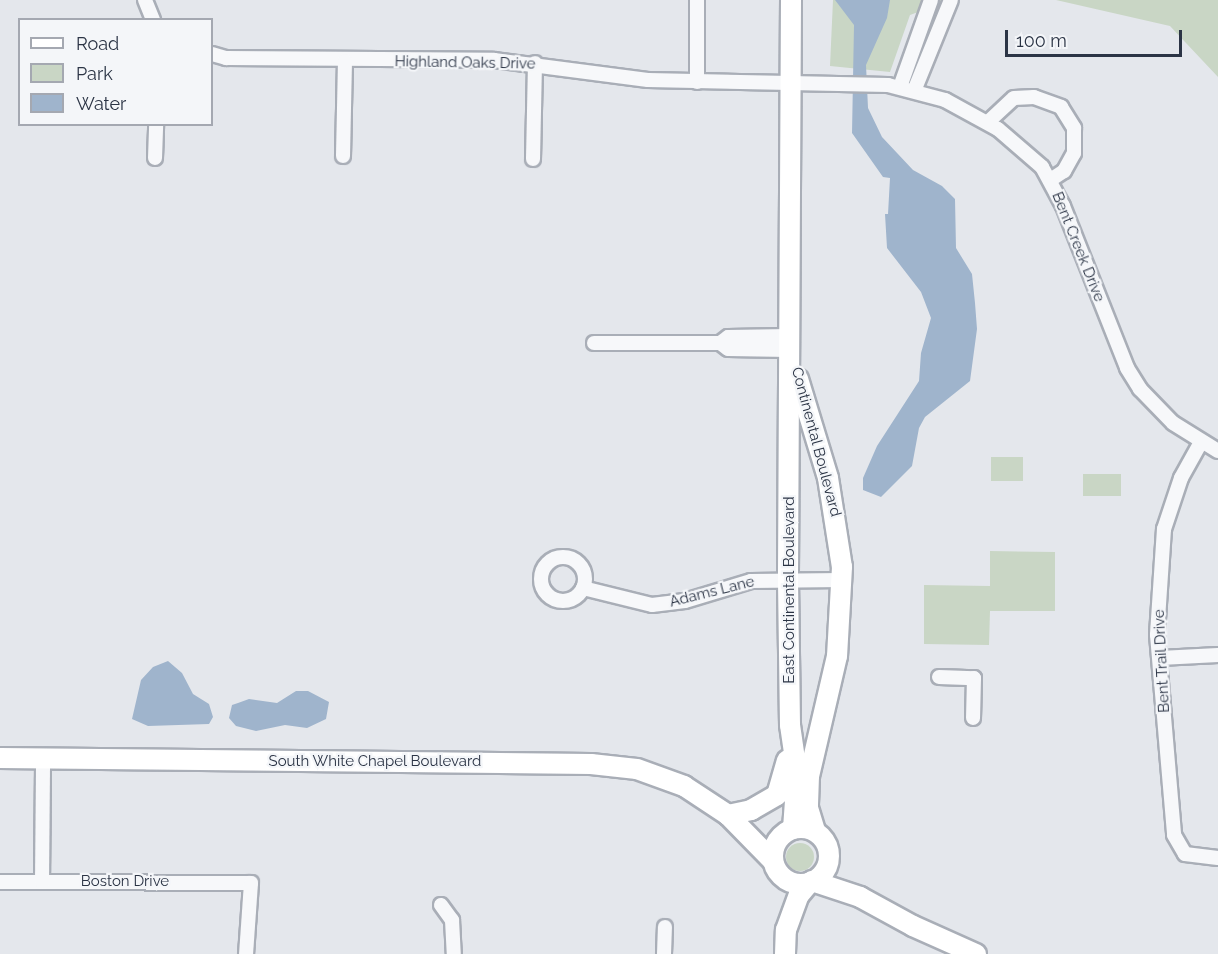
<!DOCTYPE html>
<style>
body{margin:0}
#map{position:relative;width:1218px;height:954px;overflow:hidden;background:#e4e7ec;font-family:Raleway,sans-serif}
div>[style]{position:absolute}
.green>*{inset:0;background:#c9d6c5;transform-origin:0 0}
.round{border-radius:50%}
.water>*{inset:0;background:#9fb4cc}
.roads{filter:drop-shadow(2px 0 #a9aeb7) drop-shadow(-2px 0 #a9aeb7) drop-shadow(0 2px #a9aeb7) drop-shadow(0 -2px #a9aeb7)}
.minor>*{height:14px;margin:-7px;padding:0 7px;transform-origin:7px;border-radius:7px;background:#f7f8fa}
.minor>.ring{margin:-7px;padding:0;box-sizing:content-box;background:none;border:14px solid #f7f8fa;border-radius:50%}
.secondary>*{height:20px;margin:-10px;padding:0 10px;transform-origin:10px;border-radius:10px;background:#fff}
.secondary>.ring{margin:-10px;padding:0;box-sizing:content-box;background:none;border:20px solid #fff;border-radius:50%}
span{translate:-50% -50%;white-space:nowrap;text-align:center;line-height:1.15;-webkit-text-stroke:4.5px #f4f6f9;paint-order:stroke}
.street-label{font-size:15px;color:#2b3445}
.legend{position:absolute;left:18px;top:18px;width:195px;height:108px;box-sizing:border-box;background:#f4f6f9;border:2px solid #a4a8b1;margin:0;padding:8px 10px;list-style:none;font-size:18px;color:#2b3445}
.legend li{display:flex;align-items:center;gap:12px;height:30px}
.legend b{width:30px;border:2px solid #a4a8b1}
.scale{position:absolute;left:1005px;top:30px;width:177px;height:27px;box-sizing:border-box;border:3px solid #2b3445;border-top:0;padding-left:8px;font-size:18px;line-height:21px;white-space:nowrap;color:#2b3445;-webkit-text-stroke:4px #f4f6f9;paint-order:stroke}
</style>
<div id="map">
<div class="green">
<i style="clip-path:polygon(833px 0,951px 0,910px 15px,890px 72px,830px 66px)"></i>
<i style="clip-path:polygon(1056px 0,1218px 0,1218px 77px,1170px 26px)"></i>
<i style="left:991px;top:457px;width:32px;height:24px"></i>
<i style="left:1083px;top:474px;width:38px;height:22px"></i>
<i style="clip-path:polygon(990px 551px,1055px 552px,1055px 611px,990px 611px,989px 645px,924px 644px,924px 585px,990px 586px)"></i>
<i class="round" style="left:786px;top:843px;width:28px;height:28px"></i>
</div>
<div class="water">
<i style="clip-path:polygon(835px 0,890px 0,887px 18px,866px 65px,868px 108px,882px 137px,913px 170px,942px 186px,955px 199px,956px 248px,972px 274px,975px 303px,977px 329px,970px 381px,925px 417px,919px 428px,912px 466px,881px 497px,863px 490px,863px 478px,877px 446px,919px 381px,921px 353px,931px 318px,921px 292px,887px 248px,885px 214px,888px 214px,890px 178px,883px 177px,852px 133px,854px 25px)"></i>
<i style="clip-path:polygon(168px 661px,182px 673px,193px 694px,209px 704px,213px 717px,209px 724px,148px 726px,132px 719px,141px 680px,153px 667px)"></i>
<i style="clip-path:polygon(296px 691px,308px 691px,329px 702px,326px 719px,307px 728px,285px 725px,256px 731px,236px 726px,229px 718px,232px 705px,238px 703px,249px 699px,277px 703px)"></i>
</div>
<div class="roads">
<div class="minor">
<i style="left:145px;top:0;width:22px;rotate:68deg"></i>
<i style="left:212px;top:54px;width:15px;rotate:16deg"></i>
<i style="left:226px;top:58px;width:268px;rotate:0.4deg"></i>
<i style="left:494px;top:60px;width:155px;rotate:7.4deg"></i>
<i style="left:648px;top:80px;width:240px;rotate:1.2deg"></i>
<i style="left:888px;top:85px;width:59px;rotate:14.7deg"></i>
<i style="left:945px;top:100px;width:60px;rotate:28.7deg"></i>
<i style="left:998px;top:129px;width:58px;rotate:40.8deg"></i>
<i style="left:1042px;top:167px;width:44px;rotate:61.7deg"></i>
<i style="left:1063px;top:206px;width:174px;rotate:68.4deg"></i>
<i style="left:1127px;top:368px;width:25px;rotate:58deg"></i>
<i style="left:1140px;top:389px;width:47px;rotate:45.9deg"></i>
<i style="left:1173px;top:423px;width:53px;rotate:31.9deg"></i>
<i style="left:697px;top:82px;width:82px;rotate:-90deg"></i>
<i style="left:900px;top:87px;width:92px;rotate:-70.4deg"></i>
<i style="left:914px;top:91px;width:98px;rotate:-67.9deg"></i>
<i style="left:988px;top:122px;width:35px;rotate:-43deg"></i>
<i style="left:1014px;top:98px;width:20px;rotate:-3deg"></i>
<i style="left:1034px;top:97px;width:29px;rotate:20deg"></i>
<i style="left:1061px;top:107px;width:25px;rotate:58deg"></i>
<i style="left:1074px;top:128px;width:25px;rotate:90deg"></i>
<i style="left:1074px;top:153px;width:21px;rotate:119deg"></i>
<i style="left:1064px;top:171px;width:17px;rotate:147deg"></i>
<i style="left:343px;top:156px;width:95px;rotate:-88.8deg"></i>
<i style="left:155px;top:158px;width:34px;rotate:-88deg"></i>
<i style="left:533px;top:159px;width:96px;rotate:-88.8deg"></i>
<i style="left:594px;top:343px;width:126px"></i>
<i style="left:720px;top:343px;width:10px;rotate:-37deg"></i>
<i style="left:728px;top:337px;width:61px;rotate:-0.9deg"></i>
<i style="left:720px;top:343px;width:10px;rotate:37deg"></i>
<i style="left:728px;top:349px;width:61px;rotate:0.9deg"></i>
<i style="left:1201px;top:442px;width:41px;rotate:119.1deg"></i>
<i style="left:1181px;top:478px;width:54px;rotate:108.4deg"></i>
<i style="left:1164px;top:529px;width:106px;rotate:93.8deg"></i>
<i style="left:1157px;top:635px;width:201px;rotate:85.1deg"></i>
<i style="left:1174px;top:835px;width:22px;rotate:60deg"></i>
<i style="left:1185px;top:854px;width:33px;rotate:7deg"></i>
<i class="ring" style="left:541px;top:557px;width:30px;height:30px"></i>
<i style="left:583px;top:588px;width:71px;rotate:13.8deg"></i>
<i style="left:652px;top:605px;width:33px;rotate:-7deg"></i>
<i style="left:685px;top:601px;width:69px;rotate:-16.9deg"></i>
<i style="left:751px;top:581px;width:92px;rotate:-0.6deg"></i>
<i style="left:1160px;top:658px;width:58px;rotate:-3deg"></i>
<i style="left:939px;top:677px;width:35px;rotate:2deg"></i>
<i style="left:974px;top:678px;width:40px;rotate:91.4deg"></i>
<i style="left:0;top:882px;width:251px;rotate:0.2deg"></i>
<i style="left:251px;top:883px;width:71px;rotate:94deg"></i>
<i style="left:42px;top:882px;width:124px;rotate:-89.5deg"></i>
<i style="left:441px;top:905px;width:19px;rotate:54deg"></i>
<i style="left:452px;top:920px;width:34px;rotate:87deg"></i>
<i style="left:664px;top:954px;width:27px;rotate:-88deg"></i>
</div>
<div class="secondary">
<i style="left:791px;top:0;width:581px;rotate:90.3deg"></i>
<i style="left:788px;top:581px;width:144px;rotate:89.2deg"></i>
<i style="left:790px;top:725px;width:49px;rotate:81.7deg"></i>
<i style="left:797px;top:773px;width:56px;rotate:94.1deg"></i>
<i style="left:798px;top:379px;width:103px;rotate:73.1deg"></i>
<i style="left:828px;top:478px;width:90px;rotate:81.1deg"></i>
<i style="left:842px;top:567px;width:89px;rotate:93.2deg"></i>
<i style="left:837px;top:656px;width:123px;rotate:103.1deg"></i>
<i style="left:809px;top:776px;width:32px;rotate:92deg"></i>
<i style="left:808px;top:808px;width:24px;rotate:73deg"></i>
<i style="left:0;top:758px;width:591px;rotate:0.58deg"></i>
<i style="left:591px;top:764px;width:46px;rotate:6.2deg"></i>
<i style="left:637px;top:769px;width:50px;rotate:19.9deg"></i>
<i style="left:684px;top:786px;width:53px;rotate:33.4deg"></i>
<i style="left:728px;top:815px;width:64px;rotate:45.6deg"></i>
<i style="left:728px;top:815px;width:24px;rotate:-12deg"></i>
<i style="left:751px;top:810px;width:30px;rotate:-30deg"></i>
<i style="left:777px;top:795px;width:36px;rotate:-74deg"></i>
<i class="ring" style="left:773px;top:828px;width:36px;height:36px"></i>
<i style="left:812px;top:881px;width:51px;rotate:18.4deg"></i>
<i style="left:860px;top:897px;width:60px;rotate:28.7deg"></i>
<i style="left:913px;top:926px;width:69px;rotate:24deg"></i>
<i style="left:785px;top:954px;width:24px;rotate:-88deg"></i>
<i style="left:786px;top:930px;width:37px;rotate:-70deg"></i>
<i style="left:799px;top:895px;width:16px;rotate:-50deg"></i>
</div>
</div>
<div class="street-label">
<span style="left:465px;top:63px;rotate:1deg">Highland Oaks Drive</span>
<span style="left:1078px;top:247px;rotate:68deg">Bent Creek Drive</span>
<span style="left:816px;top:442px;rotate:75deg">Continental Boulevard</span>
<span style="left:790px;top:590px;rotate:-90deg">East Continental Boulevard</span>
<span style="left:712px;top:592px;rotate:-14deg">Adams Lane</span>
<span style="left:1162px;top:661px;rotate:-93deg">Bent Trail Drive</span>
<span style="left:375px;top:762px">South White Chapel Boulevard</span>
<span style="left:125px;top:882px">Boston Drive</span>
</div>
<ul class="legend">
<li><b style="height:8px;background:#fff"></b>Road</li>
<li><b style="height:16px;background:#c9d6c5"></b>Park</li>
<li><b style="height:16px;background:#9fb4cc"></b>Water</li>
</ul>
<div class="scale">100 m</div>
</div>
